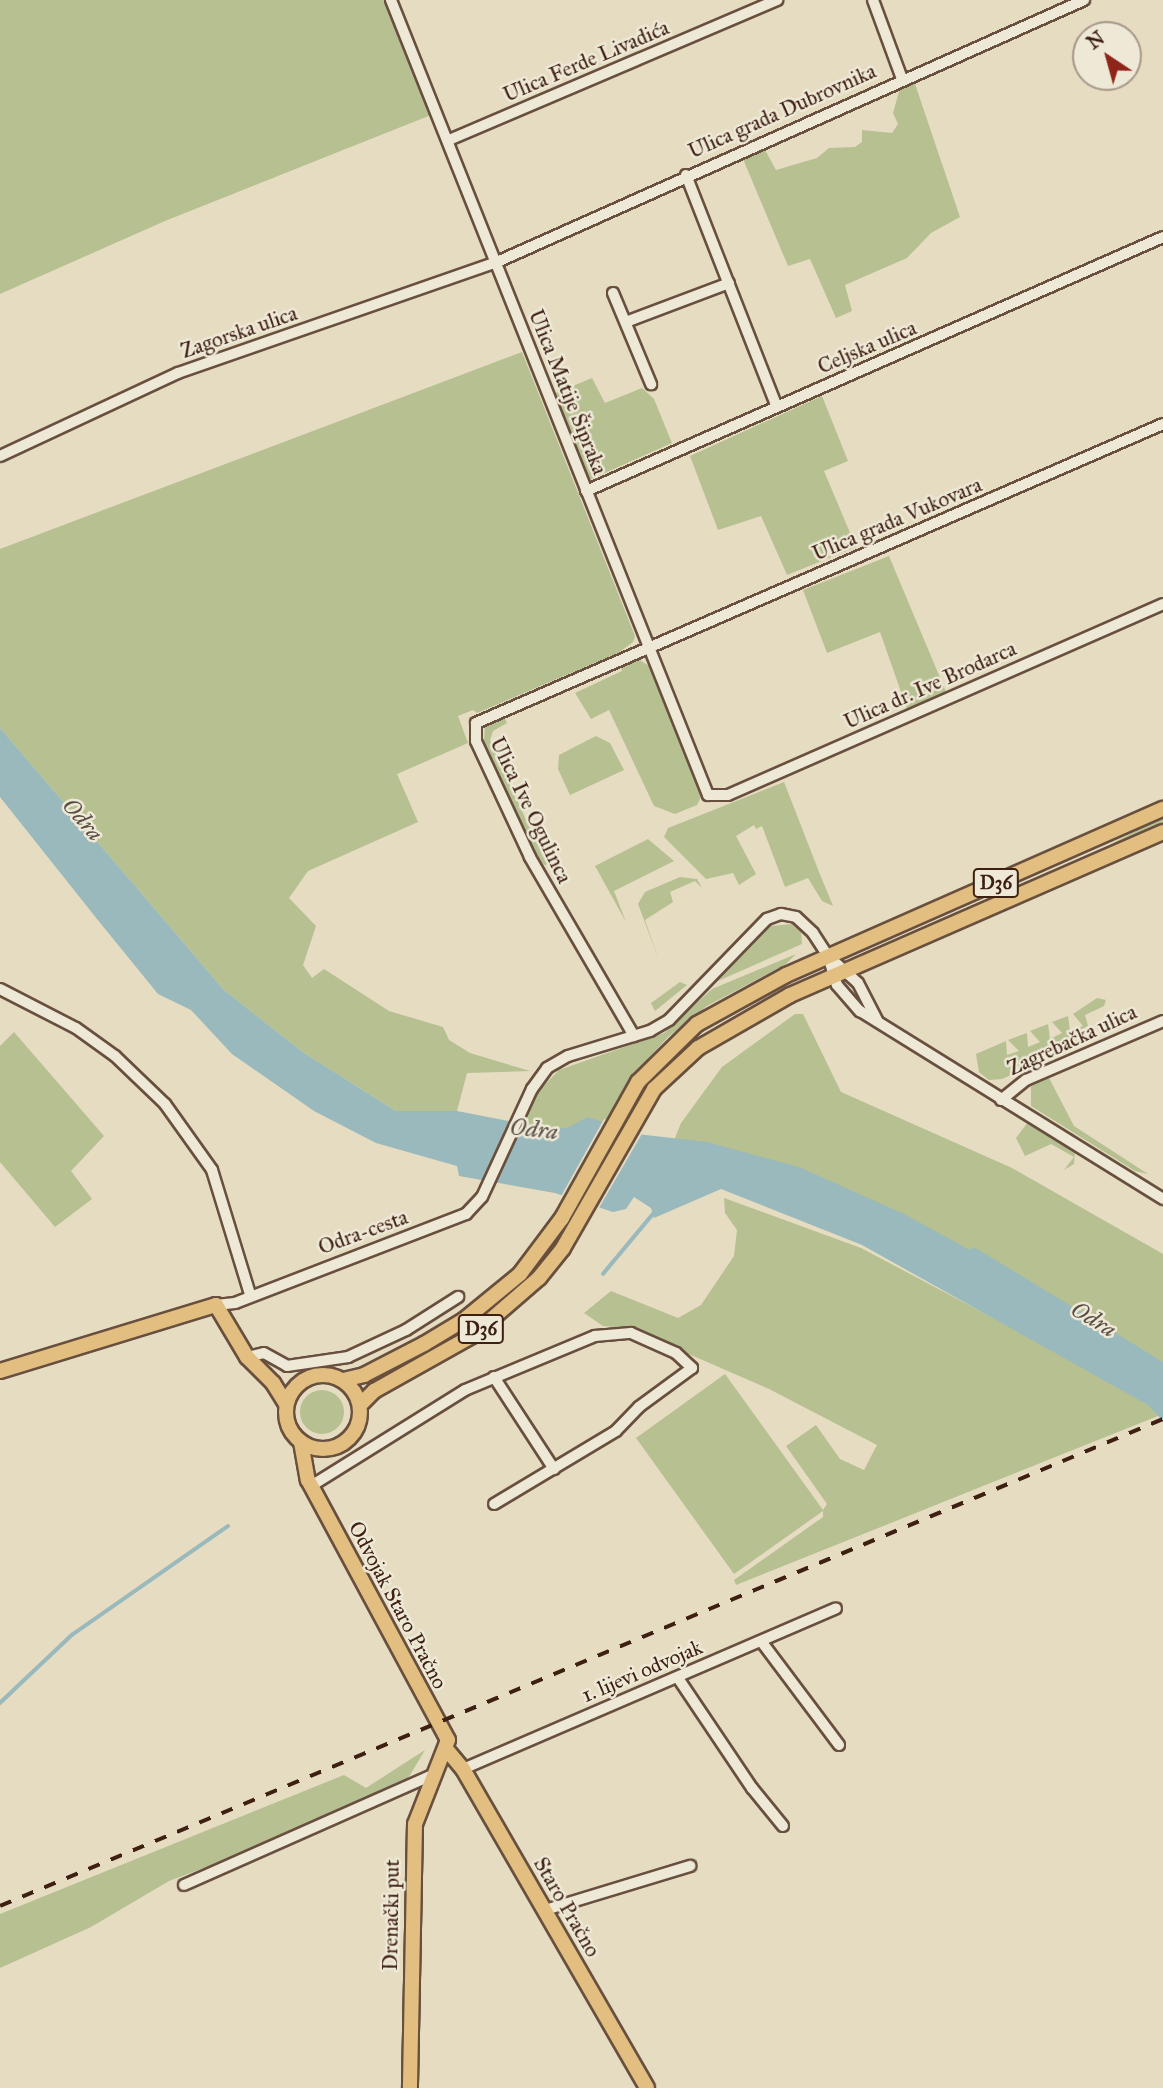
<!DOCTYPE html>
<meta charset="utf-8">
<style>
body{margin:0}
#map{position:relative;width:1163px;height:2088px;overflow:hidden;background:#e5dcc1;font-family:"IM FELL Great Primer",serif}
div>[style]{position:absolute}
.green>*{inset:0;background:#b7c091}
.round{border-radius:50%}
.water>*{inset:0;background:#99b9bc}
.pier>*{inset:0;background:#e5dcc1}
.stream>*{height:3.5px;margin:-1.75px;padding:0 1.75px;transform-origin:1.75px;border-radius:1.75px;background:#99b9bc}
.roads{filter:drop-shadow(2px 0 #684f3e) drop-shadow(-2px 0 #684f3e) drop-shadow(0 2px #684f3e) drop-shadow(0 -2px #684f3e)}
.minor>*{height:10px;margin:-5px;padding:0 5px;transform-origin:5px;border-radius:5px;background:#eee8d7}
.major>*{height:14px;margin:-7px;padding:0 7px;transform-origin:7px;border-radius:7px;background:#e2be80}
.major>.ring{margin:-7px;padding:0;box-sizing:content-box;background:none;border:14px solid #e2be80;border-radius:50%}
.rail>*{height:3.5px;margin-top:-1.75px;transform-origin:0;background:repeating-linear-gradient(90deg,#3e2012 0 12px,transparent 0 24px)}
span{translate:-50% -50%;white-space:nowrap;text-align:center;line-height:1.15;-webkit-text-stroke:5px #eee8d7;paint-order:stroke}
.shield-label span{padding:2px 5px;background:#eee8d7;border:2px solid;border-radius:5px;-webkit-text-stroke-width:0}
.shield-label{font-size:19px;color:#3e2012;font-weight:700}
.street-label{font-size:21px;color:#3e2012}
.water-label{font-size:23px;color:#594e45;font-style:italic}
.north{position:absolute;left:1072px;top:21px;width:70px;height:70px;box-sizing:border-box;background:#eee8d7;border:2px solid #a89888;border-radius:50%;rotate:324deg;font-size:19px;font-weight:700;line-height:28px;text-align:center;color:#3e2012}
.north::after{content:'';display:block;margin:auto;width:24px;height:32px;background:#8f2418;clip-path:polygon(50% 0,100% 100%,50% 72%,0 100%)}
</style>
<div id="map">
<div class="green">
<i style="clip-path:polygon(0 0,387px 0,431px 115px,165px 221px,0 294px)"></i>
<i style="clip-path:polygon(914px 81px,960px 217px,931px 233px,907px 258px,845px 285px,852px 311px,836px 318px,810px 259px,788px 266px,743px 159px,764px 148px,776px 170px,817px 158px,829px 148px,855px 147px,862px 142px,862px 130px,892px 133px,898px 124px,893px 113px,900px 88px)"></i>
<i style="clip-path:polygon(522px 352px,635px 636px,633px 642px,618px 653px,477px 713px,473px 710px,458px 716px,468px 743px,397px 774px,418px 822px,308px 871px,289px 898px,316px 926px,303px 965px,312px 978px,324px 969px,389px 1011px,443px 1027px,449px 1040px,470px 1053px,530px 1071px,467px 1073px,457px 1111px,396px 1111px,304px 1053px,224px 990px,0 728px,0 549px)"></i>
<i style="clip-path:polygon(592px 378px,605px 403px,642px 388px,654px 399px,672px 443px,589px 480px,584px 477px,551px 395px)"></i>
<i style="clip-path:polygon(822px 396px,848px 461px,824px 471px,856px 547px,787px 575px,761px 516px,718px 530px,690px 456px)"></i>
<i style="clip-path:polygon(889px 556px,946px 692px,907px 709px,880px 632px,827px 653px,803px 590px)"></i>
<i style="clip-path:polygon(635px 657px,649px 666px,701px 797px,697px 805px,675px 814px,654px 806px,609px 710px,591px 719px,575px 693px,622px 671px,620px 664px)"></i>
<i style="clip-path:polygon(503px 714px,507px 723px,493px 731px,490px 740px,532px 833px,553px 864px,544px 865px,532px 848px,484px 741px,485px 723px)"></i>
<i style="clip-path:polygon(596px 736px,610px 743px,624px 770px,570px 795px,558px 769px,559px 755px)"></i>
<i style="clip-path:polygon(784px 782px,819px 872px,833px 906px,822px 901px,808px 878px,785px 887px,762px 826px,756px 829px,754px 825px,736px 836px,756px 874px,739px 885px,733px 873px,706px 879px,664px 837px,668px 828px)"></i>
<i style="clip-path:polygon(1163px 817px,1163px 825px,1118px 845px,1113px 843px)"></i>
<i style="clip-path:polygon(648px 839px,674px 861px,614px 891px,626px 922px,595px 866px)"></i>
<i style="clip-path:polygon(680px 877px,697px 879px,702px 888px,695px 881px,670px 892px,673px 902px,645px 920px,659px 960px,638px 904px,645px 892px)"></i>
<i style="clip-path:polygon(792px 924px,801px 932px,802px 944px,718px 981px,771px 926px)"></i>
<i style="clip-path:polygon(796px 954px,786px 964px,707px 1006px,668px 1037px,634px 1074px,590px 1146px,517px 1136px,536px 1094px,559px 1070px,664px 1033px,712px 989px)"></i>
<i style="clip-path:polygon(680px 982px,687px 985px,655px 1011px,651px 1003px)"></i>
<i style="clip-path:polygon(1097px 998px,1106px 1000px,1104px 1006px,1085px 1015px,1088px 1026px,1080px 1030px,1082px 1036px,1095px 1033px,1090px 1041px,1060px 1053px,1051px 1050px,1036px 1054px,1033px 1065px,1002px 1079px,989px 1080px,979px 1072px,976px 1054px,1006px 1041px,1007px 1055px,1019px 1051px,1008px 1040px,1027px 1033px,1028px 1047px,1040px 1042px,1030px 1031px,1048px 1024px,1050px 1039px,1062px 1033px,1052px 1022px,1068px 1016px,1070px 1031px,1083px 1026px,1073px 1014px)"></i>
<i style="clip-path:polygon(795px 1014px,803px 1014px,841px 1092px,1012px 1168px,1163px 1254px,1163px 1368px,671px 1148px,681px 1123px,722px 1067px)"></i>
<i style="clip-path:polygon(14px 1032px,104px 1136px,71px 1171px,92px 1199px,55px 1227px,0 1162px,0 1046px)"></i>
<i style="clip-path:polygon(1049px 1078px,1074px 1126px,1148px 1174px,1135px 1171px,1031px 1106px,1031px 1086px)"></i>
<i style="clip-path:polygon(1028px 1122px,1075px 1151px,1074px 1164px,1064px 1170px,1074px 1157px,1051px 1144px,1025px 1156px,1016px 1138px)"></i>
<i style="clip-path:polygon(724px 1198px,861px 1248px,1145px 1398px,1163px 1414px,736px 1585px,734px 1580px,823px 1517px,823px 1511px,734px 1574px,636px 1438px,725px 1374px,823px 1510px,827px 1504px,786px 1446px,816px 1425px,840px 1459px,864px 1470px,877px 1445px,769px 1389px,629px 1328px,603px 1326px,584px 1313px,611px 1291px,678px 1318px,701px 1305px,734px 1256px,737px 1230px,725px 1213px)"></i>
<i class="round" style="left:300px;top:1390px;width:44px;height:44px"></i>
<i style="clip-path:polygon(425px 1750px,407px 1780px,254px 1849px,169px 1881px,91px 1927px,0 1968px,0 1914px,344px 1775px,366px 1788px)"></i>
</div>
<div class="water">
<i style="clip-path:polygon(0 728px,224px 990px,304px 1053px,396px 1111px,457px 1111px,544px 1128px,567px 1128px,588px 1117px,637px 1134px,707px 1142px,799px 1167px,904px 1214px,970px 1250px,974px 1247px,1163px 1362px,1163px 1421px,1148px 1405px,862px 1245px,721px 1189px,654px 1218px,651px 1208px,634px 1197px,626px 1209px,613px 1212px,555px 1193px,459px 1176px,457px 1166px,376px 1143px,314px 1111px,232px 1054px,191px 1010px,158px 994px,97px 919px,0 797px)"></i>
</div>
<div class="pier">
<i style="clip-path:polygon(604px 1119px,643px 1132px,599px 1208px,560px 1198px)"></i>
</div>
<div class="stream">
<i style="left:603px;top:1274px;width:78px;rotate:-50.2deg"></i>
<i style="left:0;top:1703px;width:99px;rotate:-43.4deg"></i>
<i style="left:72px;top:1635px;width:190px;rotate:-34.9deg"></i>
</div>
<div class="roads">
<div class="minor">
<i style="left:391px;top:0;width:856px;rotate:68.26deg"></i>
<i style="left:708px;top:795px;width:20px"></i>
<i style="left:728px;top:795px;width:475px;rotate:-23.7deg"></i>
<i style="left:873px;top:0;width:84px;rotate:69.8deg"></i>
<i style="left:449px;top:140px;width:357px;rotate:-23.1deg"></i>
<i style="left:686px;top:175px;width:249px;rotate:68.6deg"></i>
<i style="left:613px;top:293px;width:99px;rotate:67.3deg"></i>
<i style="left:626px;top:322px;width:110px;rotate:-20.7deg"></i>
<i style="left:0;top:456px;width:196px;rotate:-25deg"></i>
<i style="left:178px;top:373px;width:338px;rotate:-19.2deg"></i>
<i style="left:497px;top:262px;width:643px;rotate:-24.05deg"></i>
<i style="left:586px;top:491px;width:630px;rotate:-23.76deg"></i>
<i style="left:828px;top:956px;width:40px;rotate:42deg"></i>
<i style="left:858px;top:983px;width:42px;rotate:62.8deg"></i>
<i style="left:0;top:989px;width:85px;rotate:27.2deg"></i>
<i style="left:76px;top:1028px;width:48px;rotate:35.7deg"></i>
<i style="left:115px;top:1056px;width:69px;rotate:43.8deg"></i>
<i style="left:165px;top:1104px;width:81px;rotate:54.5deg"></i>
<i style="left:212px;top:1170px;width:130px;rotate:73deg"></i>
<i style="left:634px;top:1036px;width:207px;rotate:-120.2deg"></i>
<i style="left:530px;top:857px;width:128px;rotate:-115deg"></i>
<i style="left:476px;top:741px;width:18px;rotate:-90deg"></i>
<i style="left:476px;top:723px;width:749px;rotate:-23.52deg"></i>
<i style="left:1001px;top:1100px;width:32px;rotate:-39deg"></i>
<i style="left:1026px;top:1080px;width:149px;rotate:-23.3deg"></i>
<i style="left:216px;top:1305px;width:19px;rotate:-6deg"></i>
<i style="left:235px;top:1303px;width:248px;rotate:-21.1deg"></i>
<i style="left:466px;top:1214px;width:23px;rotate:-47deg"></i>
<i style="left:482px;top:1197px;width:119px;rotate:-65.2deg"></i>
<i style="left:532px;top:1089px;width:26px;rotate:-54deg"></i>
<i style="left:547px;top:1068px;width:24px;rotate:-30deg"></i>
<i style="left:568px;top:1056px;width:86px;rotate:-17deg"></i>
<i style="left:650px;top:1031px;width:22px;rotate:-30deg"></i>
<i style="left:669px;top:1020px;width:141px;rotate:-45.9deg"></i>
<i style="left:767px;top:919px;width:15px;rotate:-20deg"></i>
<i style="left:781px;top:914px;width:15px;rotate:11deg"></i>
<i style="left:796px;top:917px;width:23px;rotate:43deg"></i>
<i style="left:813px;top:933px;width:27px;rotate:57deg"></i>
<i style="left:828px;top:956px;width:30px;rotate:73deg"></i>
<i style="left:837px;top:985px;width:35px;rotate:49deg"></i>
<i style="left:860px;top:1011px;width:357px;rotate:31.8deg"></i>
<i style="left:247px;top:1357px;width:17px;rotate:-13deg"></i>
<i style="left:264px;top:1353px;width:26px;rotate:29deg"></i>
<i style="left:287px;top:1366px;width:62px;rotate:-8.4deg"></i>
<i style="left:348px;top:1357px;width:64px;rotate:-25deg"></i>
<i style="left:406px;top:1330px;width:62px;rotate:-32.4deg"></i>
<i style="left:494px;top:1377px;width:110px;rotate:56.9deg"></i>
<i style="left:311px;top:1486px;width:181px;rotate:-31.9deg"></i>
<i style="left:465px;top:1390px;width:141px;rotate:-22.6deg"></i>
<i style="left:595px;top:1336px;width:36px;rotate:-5deg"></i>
<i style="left:631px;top:1333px;width:49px;rotate:24deg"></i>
<i style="left:676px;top:1353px;width:22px;rotate:43deg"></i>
<i style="left:692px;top:1368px;width:66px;rotate:143.7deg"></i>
<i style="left:639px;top:1407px;width:33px;rotate:134deg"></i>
<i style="left:616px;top:1431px;width:142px;rotate:149.1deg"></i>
<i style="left:761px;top:1641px;width:130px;rotate:53.1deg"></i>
<i style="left:678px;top:1678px;width:133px;rotate:56.1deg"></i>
<i style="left:752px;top:1788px;width:49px;rotate:50.8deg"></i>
<i style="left:463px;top:1769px;width:406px;rotate:-23.3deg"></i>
<i style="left:184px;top:1885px;width:274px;rotate:-23.9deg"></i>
<i style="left:545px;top:1910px;width:152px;rotate:-16.9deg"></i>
</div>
<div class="major">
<i style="left:0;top:1371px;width:226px;rotate:-17deg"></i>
<i style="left:216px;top:1305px;width:61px;rotate:59.2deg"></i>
<i style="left:247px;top:1357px;width:37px;rotate:45deg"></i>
<i style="left:273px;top:1383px;width:25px;rotate:58deg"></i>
<i class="ring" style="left:286px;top:1375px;width:60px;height:60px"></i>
<i style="left:343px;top:1380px;width:22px;rotate:-13deg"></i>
<i style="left:364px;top:1375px;width:68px;rotate:-27.3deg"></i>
<i style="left:424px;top:1344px;width:47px;rotate:-31deg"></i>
<i style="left:464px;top:1320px;width:72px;rotate:-39.4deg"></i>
<i style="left:520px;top:1274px;width:70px;rotate:-53.1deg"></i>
<i style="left:562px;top:1218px;width:156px;rotate:-60.8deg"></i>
<i style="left:638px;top:1082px;width:83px;rotate:-44.5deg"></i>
<i style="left:697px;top:1024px;width:102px;rotate:-28.8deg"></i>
<i style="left:786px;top:975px;width:412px;rotate:-23.8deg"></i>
<i style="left:360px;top:1405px;width:20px;rotate:-45deg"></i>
<i style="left:374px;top:1391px;width:112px;rotate:-29.3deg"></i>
<i style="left:472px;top:1336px;width:89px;rotate:-40.9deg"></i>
<i style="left:539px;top:1278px;width:38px;rotate:-51deg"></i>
<i style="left:563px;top:1248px;width:183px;rotate:-60.2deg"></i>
<i style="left:654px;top:1089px;width:60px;rotate:-43deg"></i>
<i style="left:698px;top:1048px;width:106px;rotate:-29.9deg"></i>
<i style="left:790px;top:995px;width:407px;rotate:-23.6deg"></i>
<i style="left:301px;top:1442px;width:39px;rotate:80deg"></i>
<i style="left:308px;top:1480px;width:295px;rotate:61.7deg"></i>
<i style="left:448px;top:1740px;width:90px;rotate:111.4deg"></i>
<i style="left:415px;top:1824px;width:264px;rotate:91.1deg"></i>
<i style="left:447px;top:1750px;width:25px;rotate:50deg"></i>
<i style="left:463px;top:1769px;width:368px;rotate:60deg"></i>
</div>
</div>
<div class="rail">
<i style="left:0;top:1906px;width:1261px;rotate:-22.72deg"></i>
</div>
<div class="shield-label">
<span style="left:996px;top:883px">D36</span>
<span style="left:481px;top:1329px">D36</span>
</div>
<div class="street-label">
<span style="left:586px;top:61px;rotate:-23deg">Ulica Ferde Livadića</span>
<span style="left:782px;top:111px;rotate:-24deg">Ulica grada Dubrovnika</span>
<span style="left:239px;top:332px;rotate:-19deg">Zagorska ulica</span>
<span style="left:867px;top:347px;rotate:-23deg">Celjska ulica</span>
<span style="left:568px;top:392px;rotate:68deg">Ulica Matije Šipraka</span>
<span style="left:897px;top:519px;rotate:-23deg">Ulica grada Vukovara</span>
<span style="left:930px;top:685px;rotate:-24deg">Ulica dr. Ive Brodarca</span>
<span style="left:531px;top:810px;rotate:64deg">Ulica Ive Ogulinca</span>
<span style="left:1072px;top:1040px;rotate:-25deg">Zagrebačka ulica</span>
<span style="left:363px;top:1232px;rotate:-20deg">Odra-cesta</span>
<span style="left:398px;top:1605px;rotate:62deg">Odvojak Staro Pračno</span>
<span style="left:642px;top:1671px;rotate:-23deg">1. lijevi odvojak</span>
<span style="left:567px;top:1907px;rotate:60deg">Staro Pračno</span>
<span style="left:391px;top:1915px;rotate:-89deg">Drenački put</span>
</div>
<div class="water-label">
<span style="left:83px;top:819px;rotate:49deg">Odra</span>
<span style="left:534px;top:1129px;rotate:6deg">Odra</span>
<span style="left:1094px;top:1319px;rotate:31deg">Odra</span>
</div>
<div class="north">N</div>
</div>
